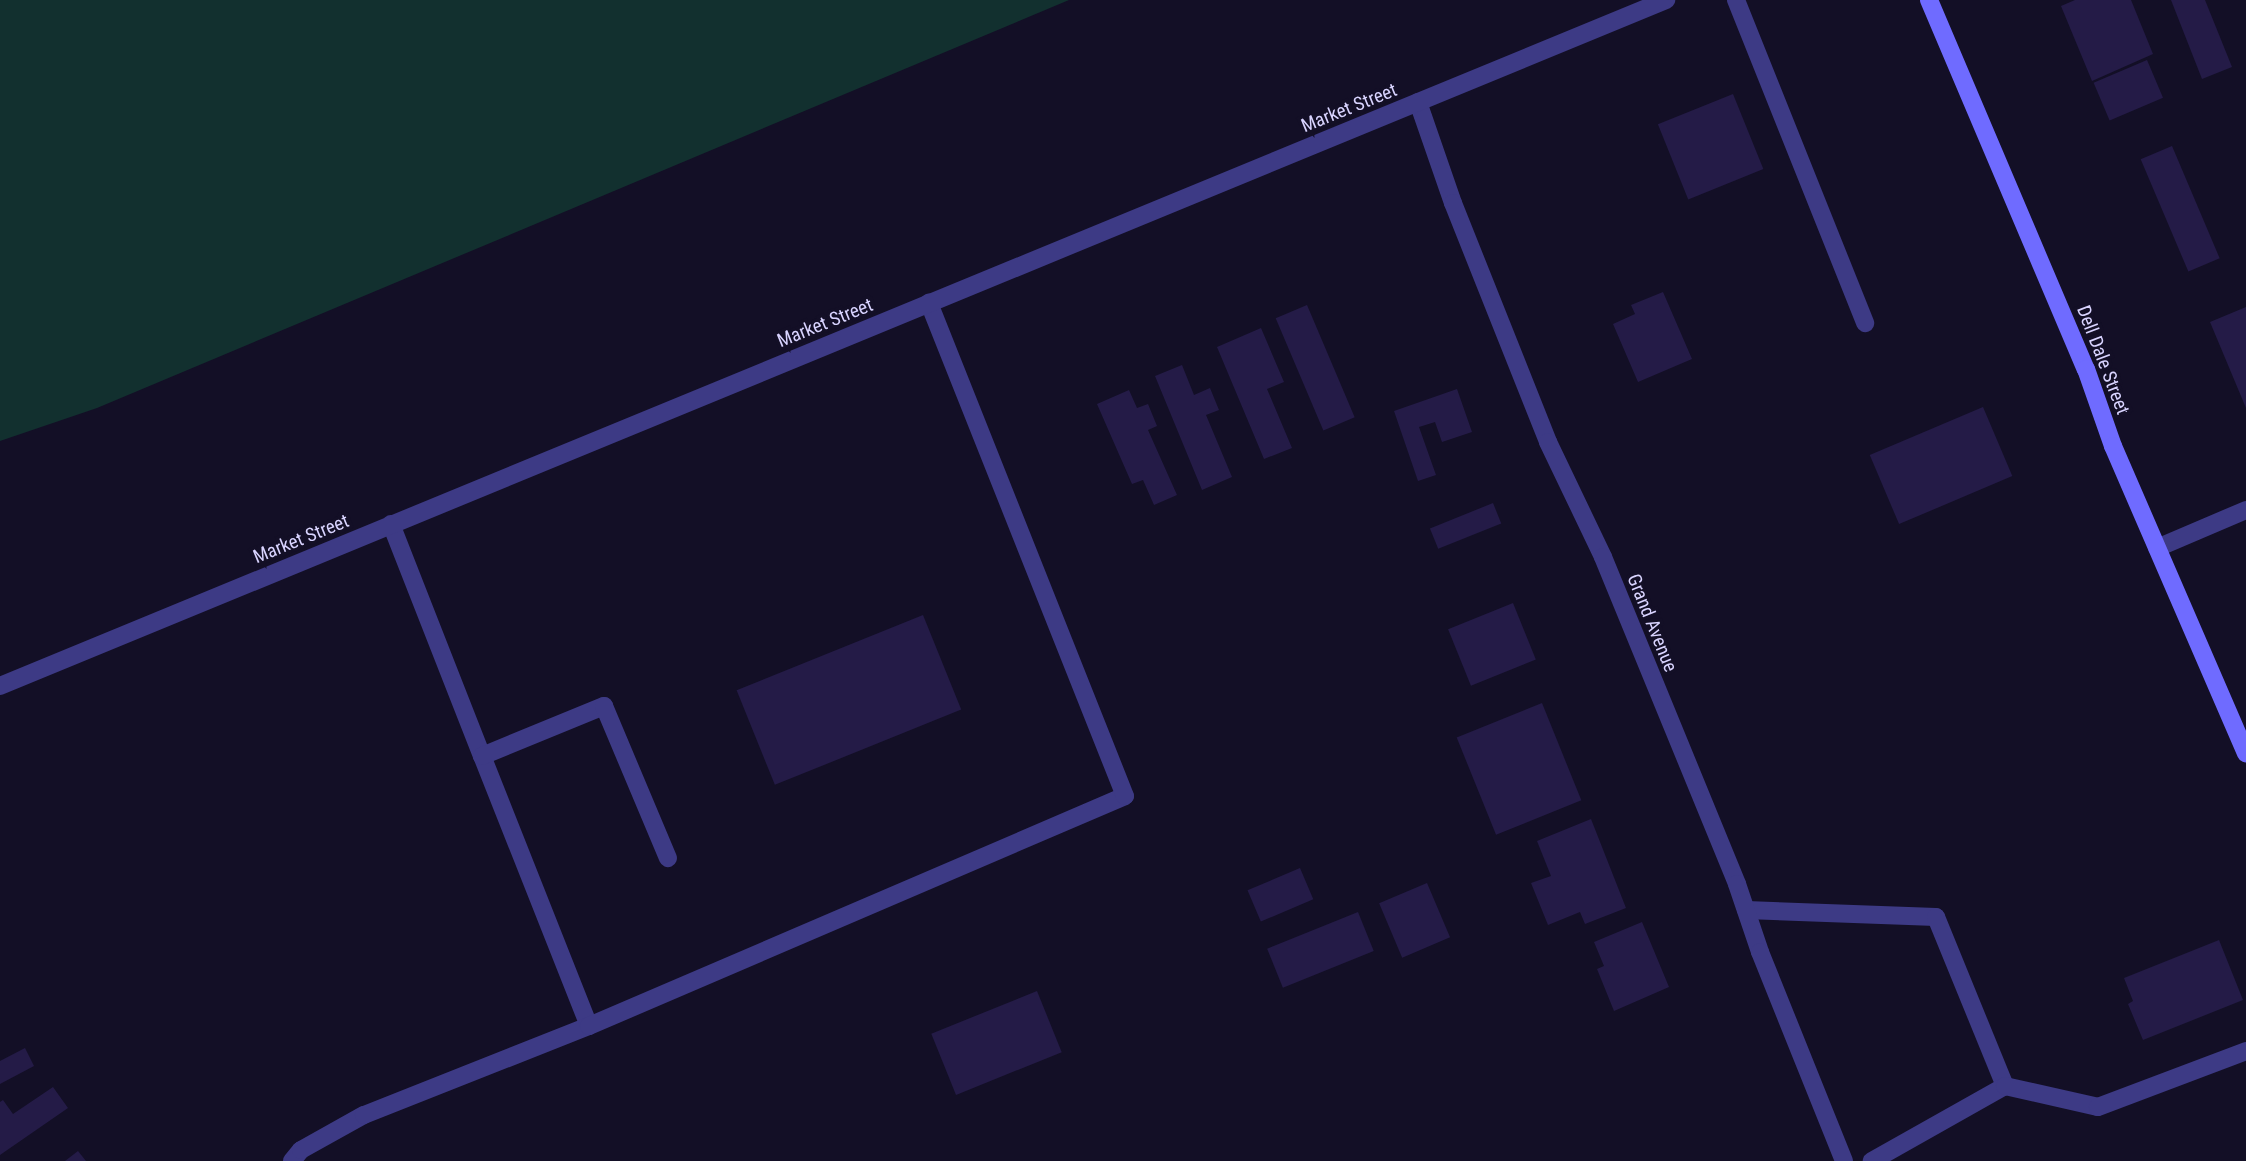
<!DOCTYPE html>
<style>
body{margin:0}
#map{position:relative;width:2246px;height:1161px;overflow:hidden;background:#130f26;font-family:"Roboto Condensed",sans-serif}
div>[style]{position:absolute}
.green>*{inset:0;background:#12302f}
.building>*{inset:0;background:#241b47;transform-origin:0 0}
.service>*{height:18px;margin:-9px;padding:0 9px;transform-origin:9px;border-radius:9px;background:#3d3a85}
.minor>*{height:18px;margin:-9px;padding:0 9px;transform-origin:9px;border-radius:9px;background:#3d3a85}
.tertiary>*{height:18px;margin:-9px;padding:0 9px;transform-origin:9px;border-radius:9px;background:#3d3a85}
.secondary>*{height:18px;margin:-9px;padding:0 9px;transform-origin:9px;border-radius:9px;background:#6f6bff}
span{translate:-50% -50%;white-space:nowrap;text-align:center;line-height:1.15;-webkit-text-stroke:7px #130f26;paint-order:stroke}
.street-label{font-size:19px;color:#d9d4ff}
</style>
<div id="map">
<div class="green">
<i style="clip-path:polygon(0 0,1069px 0,97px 408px,0 441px)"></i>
</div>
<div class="building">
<i style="clip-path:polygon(2075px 0,2131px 0,2153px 54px,2092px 81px,2061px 6px)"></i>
<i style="clip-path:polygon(2171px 0,2205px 0,2232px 67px,2202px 79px)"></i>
<i style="left:2147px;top:60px;width:41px;height:58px;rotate:67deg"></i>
<i style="left:1733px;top:94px;width:81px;height:81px;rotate:68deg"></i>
<i style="left:2172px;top:146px;width:122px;height:34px;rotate:67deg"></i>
<i style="clip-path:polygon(1663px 292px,1692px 359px,1638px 382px,1613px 324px,1635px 314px,1631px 305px)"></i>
<i style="left:1307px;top:305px;width:122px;height:34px;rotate:67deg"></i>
<i style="clip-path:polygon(2246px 307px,2246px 408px,2210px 322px)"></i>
<i style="clip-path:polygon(1261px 328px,1284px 382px,1267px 389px,1292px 448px,1264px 459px,1217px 347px)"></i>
<i style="clip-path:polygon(1182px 365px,1194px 395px,1210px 388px,1219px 410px,1206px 415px,1232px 477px,1202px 490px,1155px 376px)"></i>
<i style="clip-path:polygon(1457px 389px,1472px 432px,1442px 442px,1435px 422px,1419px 427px,1436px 475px,1418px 481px,1394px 411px)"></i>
<i style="clip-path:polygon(1129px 390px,1137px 408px,1148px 404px,1157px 426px,1148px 430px,1177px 495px,1154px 505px,1143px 480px,1132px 484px,1097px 404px)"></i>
<i style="left:1983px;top:407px;width:75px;height:123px;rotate:67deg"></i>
<i style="left:1493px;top:503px;width:22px;height:68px;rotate:68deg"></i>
<i style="left:1513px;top:603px;width:61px;height:70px;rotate:68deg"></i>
<i style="left:923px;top:615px;width:102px;height:201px;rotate:68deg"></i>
<i style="left:1542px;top:703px;width:105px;height:92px;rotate:68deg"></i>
<i style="clip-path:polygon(1591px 819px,1626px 908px,1585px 924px,1580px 912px,1548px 925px,1531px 883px,1551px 876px,1537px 841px)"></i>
<i style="left:1300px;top:868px;width:34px;height:57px;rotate:67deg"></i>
<i style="left:1427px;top:883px;width:59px;height:52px;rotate:67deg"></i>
<i style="left:1358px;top:912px;width:42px;height:98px;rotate:68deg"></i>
<i style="clip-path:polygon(1642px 922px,1669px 987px,1614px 1011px,1597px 969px,1604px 966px,1594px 942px)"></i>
<i style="clip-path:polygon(2219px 940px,2243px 1000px,2143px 1040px,2128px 1004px,2133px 1001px,2124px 978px)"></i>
<i style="left:1037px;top:991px;width:66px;height:114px;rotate:68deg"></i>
<i style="clip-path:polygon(25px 1048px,34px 1066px,0 1084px,0 1061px)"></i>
<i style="clip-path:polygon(53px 1087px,68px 1108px,0 1155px,0 1102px,3px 1100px,13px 1114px)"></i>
<i style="clip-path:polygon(78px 1151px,86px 1161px,65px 1161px)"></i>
</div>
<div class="service">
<i style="left:391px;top:524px;width:249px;rotate:68.6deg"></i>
<i style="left:2157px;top:548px;width:97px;rotate:-23.1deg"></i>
<i style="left:1746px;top:910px;width:190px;rotate:2.1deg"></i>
<i style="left:1936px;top:917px;width:183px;rotate:67.8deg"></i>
<i style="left:2005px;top:1086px;width:153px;rotate:150.6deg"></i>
<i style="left:589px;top:1026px;width:290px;rotate:-111.6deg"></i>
<i style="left:482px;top:756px;width:132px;rotate:-22.3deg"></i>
<i style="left:604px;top:706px;width:165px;rotate:67.2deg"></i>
<i style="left:2005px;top:1086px;width:95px;rotate:12.7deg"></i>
<i style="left:2098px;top:1107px;width:158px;rotate:-20.7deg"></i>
<i style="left:292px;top:1161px;width:14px;rotate:-51deg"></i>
<i style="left:301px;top:1150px;width:72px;rotate:-29.1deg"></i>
<i style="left:364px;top:1115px;width:242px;rotate:-21.6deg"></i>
<i style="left:589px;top:1026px;width:583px;rotate:-23.22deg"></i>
<i style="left:1125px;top:796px;width:531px;rotate:-111.68deg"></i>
</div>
<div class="minor">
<i style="left:1736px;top:0;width:348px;rotate:68.2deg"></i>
<i style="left:1418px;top:102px;width:107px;rotate:70.9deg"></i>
<i style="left:1453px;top:203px;width:257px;rotate:68.3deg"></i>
<i style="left:1548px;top:442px;width:127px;rotate:64.4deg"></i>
<i style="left:1603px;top:557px;width:353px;rotate:67.7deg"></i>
<i style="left:1737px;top:884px;width:72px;rotate:71.3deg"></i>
<i style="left:1760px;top:952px;width:225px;rotate:68.1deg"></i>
</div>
<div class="tertiary">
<i style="left:0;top:686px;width:1802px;rotate:-22.38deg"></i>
</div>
<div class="secondary">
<i style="left:1929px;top:0;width:401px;rotate:67deg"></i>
<i style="left:2086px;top:369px;width:82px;rotate:70.7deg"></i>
<i style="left:2113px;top:446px;width:335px;rotate:66.6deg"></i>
</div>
<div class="street-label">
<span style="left:1349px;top:108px;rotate:-22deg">Market Street</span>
<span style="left:825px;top:323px;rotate:-22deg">Market Street</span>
<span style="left:2103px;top:360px;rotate:69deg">Dell Dale Street</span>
<span style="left:301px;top:539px;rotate:-22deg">Market Street</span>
<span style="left:1652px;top:623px;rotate:68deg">Grand Avenue</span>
</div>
</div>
